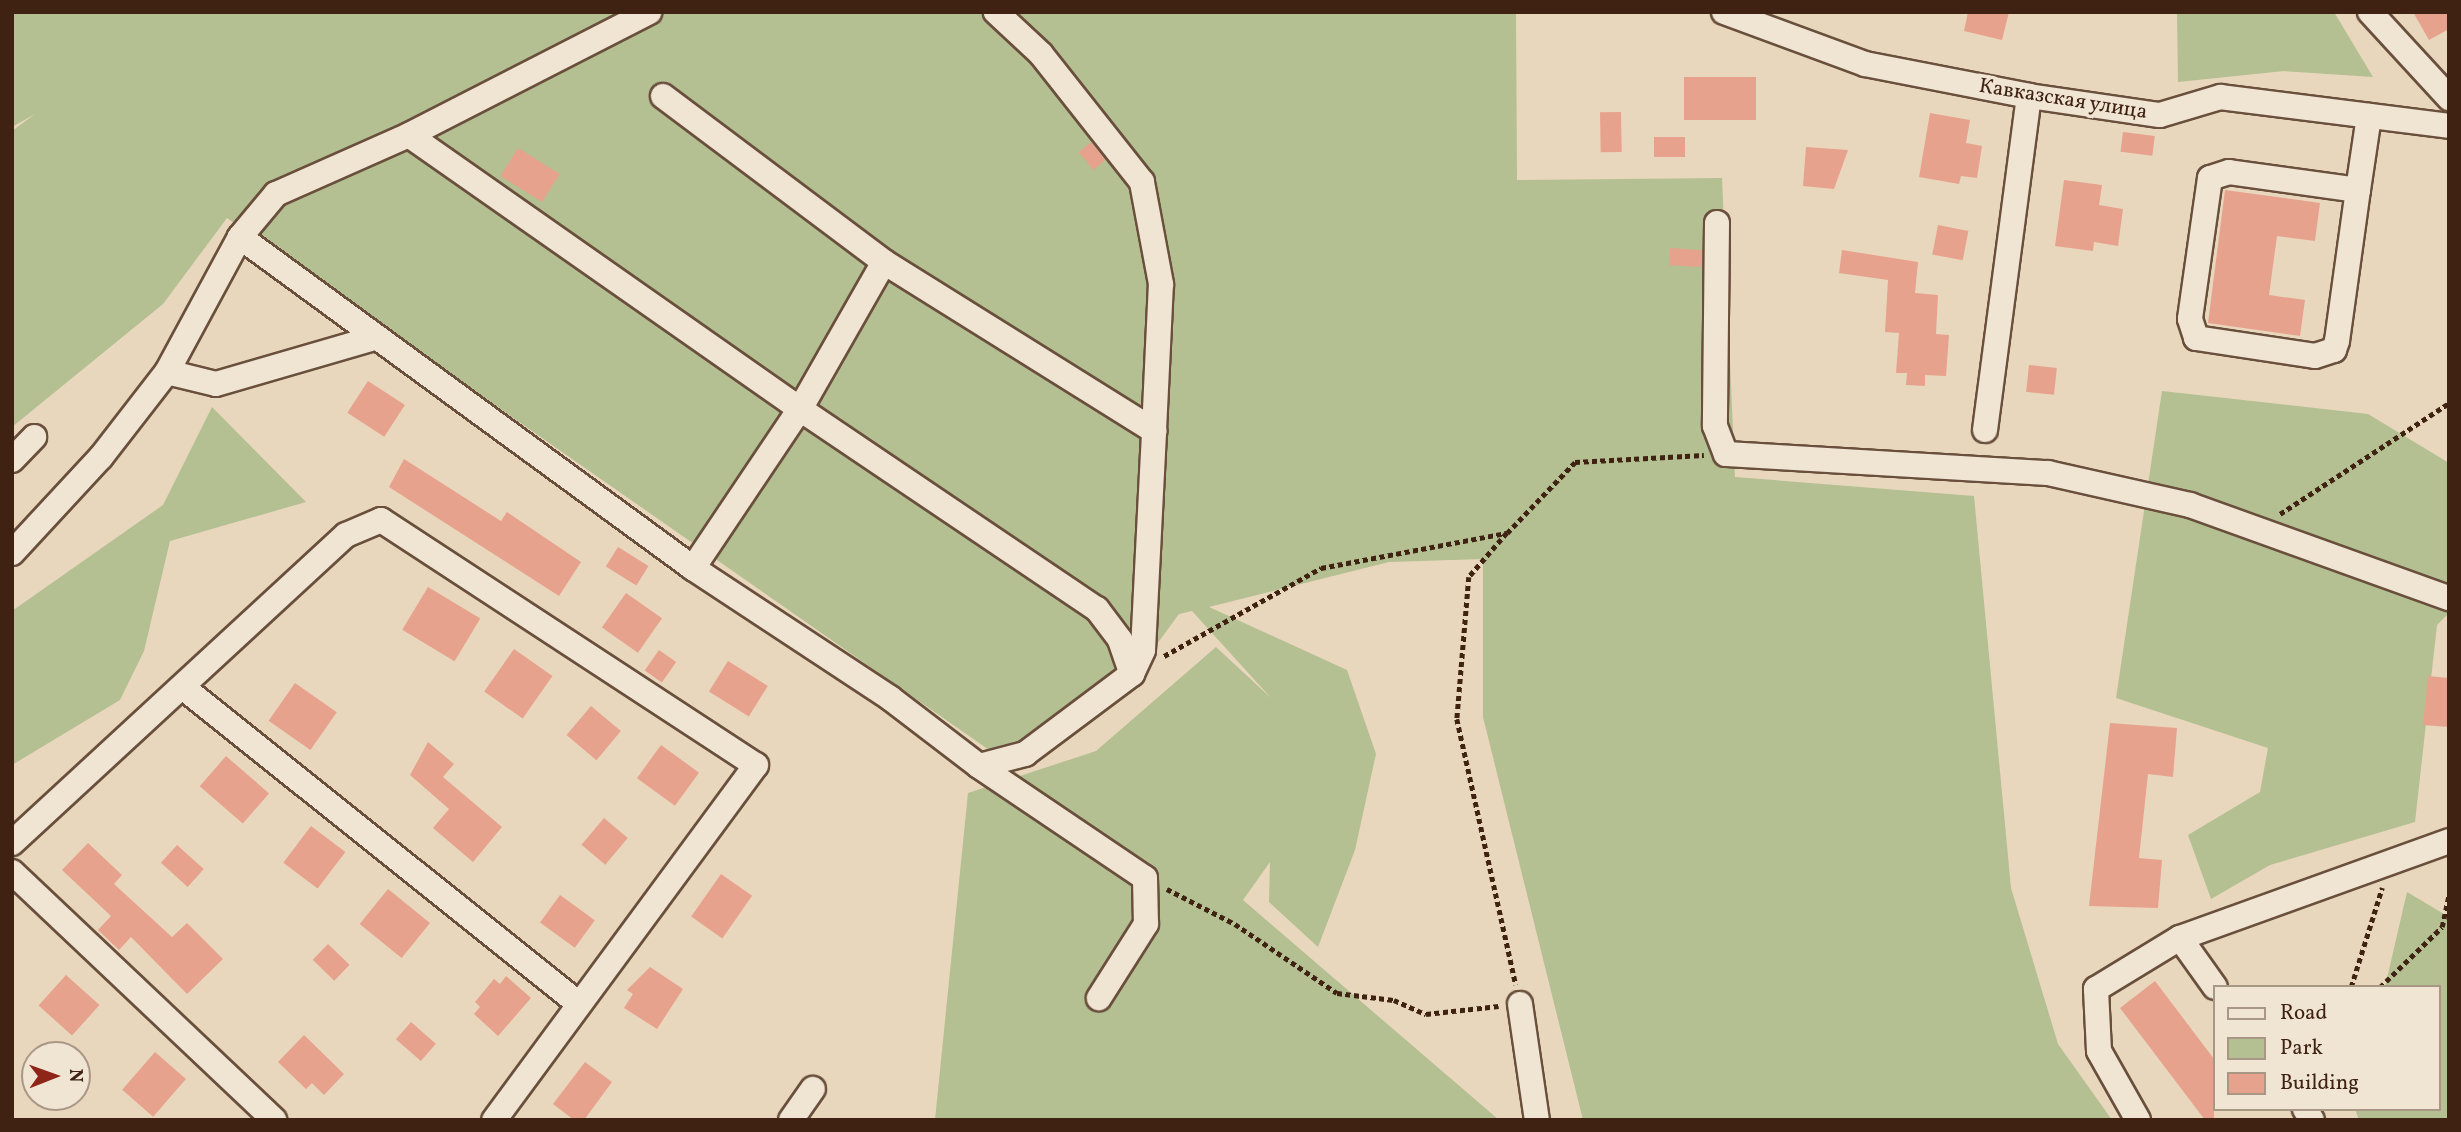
<!DOCTYPE html>
<meta charset="utf-8">
<style>
body{margin:0}
#map{position:relative;width:2461px;height:1132px;overflow:hidden;background:#e8d7bc;font-family:Vollkorn,serif}
div>[style]{position:absolute}
.green>*{inset:0;background:#b4bf92}
.building>*{inset:0;background:#e7a28d;transform-origin:0 0}
.path>*{height:4.5px;margin-top:-2.25px;transform-origin:0;background:repeating-linear-gradient(90deg,#3f2211 0 5px,transparent 0 8.5px)}
.roads{filter:drop-shadow(2px 0 #694f3c) drop-shadow(-2px 0 #694f3c) drop-shadow(0 2px #694f3c) drop-shadow(0 -2px #694f3c)}
.minor>*{height:24px;margin:-12px;padding:0 12px;transform-origin:12px;border-radius:12px;background:#f0e5d3}
span{translate:-50% -50%;white-space:nowrap;text-align:center;line-height:1.15;-webkit-text-stroke:7px #f0e5d3;paint-order:stroke}
.street-label{font-size:21px;color:#3f2211}
.frame{position:absolute;inset:0;border:14px solid #3f2211;pointer-events:none}
.legend{position:absolute;left:2213px;top:985px;width:228px;height:126px;box-sizing:border-box;background:#f0e5d3;border:2px solid #a99785;margin:0;padding:9px 12px;list-style:none;font-size:21px;color:#3f2211}
.legend li{display:flex;align-items:center;gap:14px;height:35px}
.legend b{width:35px;border:2px solid #a99785}
.north{position:absolute;left:21px;top:1041px;width:70px;height:70px;box-sizing:border-box;background:#f0e5d3;border:2px solid #a99785;border-radius:50%;rotate:89deg;font-size:19px;font-weight:700;line-height:28px;text-align:center;color:#3f2211}
.north::after{content:'';display:block;margin:auto;width:24px;height:32px;background:#8f2418;clip-path:polygon(50% 0,100% 100%,50% 72%,0 100%)}
</style>
<div id="map">
<div class="green">
<i style="clip-path:polygon(12px 12px,1516px 12px,1517px 180px,1722px 178px,1735px 477px,1974px 496px,2011px 888px,2058px 1044px,2112px 1120px,1583px 1120px,1483px 717px,1483px 559px,1389px 562px,1209px 607px,1347px 670px,1376px 754px,1355px 850px,1318px 947px,1269px 902px,1270px 862px,1243px 900px,1499px 1120px,935px 1120px,968px 793px,1096px 751px,1216px 647px,1271px 698px,1192px 611px,1179px 614px,1140px 667px,1002px 759px,227px 218px,163px 304px,12px 427px,12px 131px,35px 114px,12px 127px)"></i>
<i style="clip-path:polygon(2177px 12px,2334px 12px,2373px 77px,2284px 71px,2178px 82px)"></i>
<i style="clip-path:polygon(2162px 391px,2368px 414px,2449px 463px,2449px 613px,2437px 625px,2415px 822px,2270px 865px,2211px 899px,2188px 835px,2260px 792px,2268px 748px,2116px 698px)"></i>
<i style="clip-path:polygon(212px 407px,306px 502px,170px 541px,144px 651px,120px 700px,12px 765px,12px 611px,163px 505px)"></i>
<i style="clip-path:polygon(2407px 892px,2449px 917px,2449px 1120px,2359px 1120px,2355px 1109px,2438px 1109px,2438px 987px,2385px 987px)"></i>
</div>
<div class="building">
<i style="clip-path:polygon(1968px 12px,2009px 12px,2002px 40px,1964px 31px)"></i>
<i style="clip-path:polygon(2413px 12px,2449px 12px,2449px 29px,2429px 40px)"></i>
<i style="left:1684px;top:77px;width:72px;height:43px"></i>
<i style="left:1621px;top:112px;width:40px;height:21px;rotate:89deg"></i>
<i style="clip-path:polygon(1930px 113px,1970px 120px,1966px 143px,1982px 146px,1977px 178px,1961px 176px,1959px 184px,1919px 177px)"></i>
<i style="left:2123px;top:132px;width:32px;height:20px;rotate:7deg"></i>
<i style="left:1654px;top:137px;width:31px;height:20px"></i>
<i style="left:1091px;top:142px;width:23px;height:16px;rotate:50deg"></i>
<i style="clip-path:polygon(1806px 147px,1848px 150px,1834px 189px,1803px 186px)"></i>
<i style="left:518px;top:148px;width:49px;height:33px;rotate:32deg"></i>
<i style="clip-path:polygon(2064px 180px,2102px 185px,2099px 205px,2123px 209px,2118px 246px,2094px 242px,2093px 251px,2055px 246px)"></i>
<i style="clip-path:polygon(2225px 190px,2320px 203px,2315px 241px,2277px 236px,2269px 295px,2305px 300px,2300px 336px,2208px 323px)"></i>
<i style="left:1938px;top:225px;width:31px;height:30px;rotate:11deg"></i>
<i style="left:1670px;top:248px;width:32px;height:17px;rotate:4deg"></i>
<i style="clip-path:polygon(1842px 250px,1918px 262px,1915px 293px,1938px 295px,1936px 334px,1949px 335px,1946px 376px,1925px 375px,1925px 386px,1906px 385px,1907px 373px,1896px 373px,1899px 333px,1885px 332px,1888px 280px,1839px 273px)"></i>
<i style="left:2029px;top:365px;width:28px;height:27px;rotate:6deg"></i>
<i style="left:368px;top:381px;width:44px;height:38px;rotate:33deg"></i>
<i style="clip-path:polygon(404px 459px,501px 521px,507px 512px,581px 562px,559px 596px,389px 487px)"></i>
<i style="left:618px;top:547px;width:36px;height:23px;rotate:32deg"></i>
<i style="left:428px;top:587px;width:61px;height:50px;rotate:31deg"></i>
<i style="left:626px;top:593px;width:44px;height:42px;rotate:35deg"></i>
<i style="left:514px;top:649px;width:47px;height:52px;rotate:35deg"></i>
<i style="left:659px;top:650px;width:21px;height:25px;rotate:35deg"></i>
<i style="left:728px;top:661px;width:47px;height:36px;rotate:32deg"></i>
<i style="clip-path:polygon(2428px 676px,2449px 678px,2449px 727px,2423px 725px)"></i>
<i style="left:295px;top:683px;width:51px;height:46px;rotate:35deg"></i>
<i style="left:591px;top:706px;width:39px;height:38px;rotate:40deg"></i>
<i style="clip-path:polygon(2110px 723px,2177px 728px,2173px 777px,2148px 774px,2139px 858px,2162px 860px,2158px 908px,2089px 906px)"></i>
<i style="clip-path:polygon(428px 742px,454px 764px,443px 777px,502px 827px,473px 862px,433px 828px,449px 809px,410px 775px)"></i>
<i style="left:661px;top:745px;width:47px;height:41px;rotate:36deg"></i>
<i style="left:226px;top:756px;width:57px;height:40px;rotate:41deg"></i>
<i style="left:604px;top:818px;width:31px;height:35px;rotate:40deg"></i>
<i style="left:311px;top:826px;width:43px;height:46px;rotate:37deg"></i>
<i style="clip-path:polygon(88px 843px,122px 875px,114px 884px,172px 937px,187px 923px,223px 959px,187px 994px,131px 937px,119px 950px,98px 930px,111px 916px,62px 870px)"></i>
<i style="left:177px;top:845px;width:36px;height:24px;rotate:42deg"></i>
<i style="left:721px;top:874px;width:38px;height:52px;rotate:35deg"></i>
<i style="left:388px;top:889px;width:54px;height:45px;rotate:39deg"></i>
<i style="left:560px;top:895px;width:43px;height:34px;rotate:36deg"></i>
<i style="left:328px;top:944px;width:30px;height:22px;rotate:44deg"></i>
<i style="clip-path:polygon(650px 967px,683px 989px,657px 1029px,624px 1008px,633px 994px,627px 990px)"></i>
<i style="left:66px;top:975px;width:45px;height:41px;rotate:42deg"></i>
<i style="clip-path:polygon(506px 976px,531px 998px,498px 1036px,474px 1014px,480px 1007px,475px 1002px,494px 979px,500px 984px)"></i>
<i style="clip-path:polygon(2155px 981px,2214px 1059px,2214px 1120px,2205px 1120px,2120px 1008px)"></i>
<i style="left:411px;top:1022px;width:33px;height:23px;rotate:41deg"></i>
<i style="clip-path:polygon(304px 1035px,344px 1074px,324px 1095px,312px 1083px,306px 1089px,278px 1062px)"></i>
<i style="left:155px;top:1052px;width:41px;height:50px;rotate:41deg"></i>
<i style="clip-path:polygon(585px 1062px,612px 1082px,584px 1120px,574px 1120px,553px 1104px)"></i>
</div>
<div class="path">
<i style="left:2280px;top:514px;width:202px;rotate:-33.3deg"></i>
<i style="left:1507px;top:533px;width:58px;rotate:130.8deg"></i>
<i style="left:1469px;top:577px;width:143px;rotate:94.8deg"></i>
<i style="left:1457px;top:719px;width:272px;rotate:77.5deg"></i>
<i style="left:1164px;top:656px;width:180px;rotate:-29.3deg"></i>
<i style="left:1321px;top:568px;width:189px;rotate:-10.7deg"></i>
<i style="left:1507px;top:533px;width:98px;rotate:-46.2deg"></i>
<i style="left:1575px;top:462px;width:129px;rotate:-3.1deg"></i>
<i style="left:1167px;top:889px;width:76px;rotate:27.2deg"></i>
<i style="left:1235px;top:924px;width:123px;rotate:34.1deg"></i>
<i style="left:1337px;top:993px;width:57px;rotate:7deg"></i>
<i style="left:1394px;top:1000px;width:35px;rotate:24deg"></i>
<i style="left:1426px;top:1014px;width:73px;rotate:-6.3deg"></i>
<i style="left:2351px;top:987px;width:104px;rotate:-72.6deg"></i>
<i style="left:2380px;top:987px;width:86px;rotate:-44.1deg"></i>
<i style="left:2442px;top:927px;width:33px;rotate:-78deg"></i>
</div>
<div class="roads">
<div class="minor">
<i style="left:1724px;top:12px;width:150px;rotate:20.2deg"></i>
<i style="left:1865px;top:64px;width:167px;rotate:11deg"></i>
<i style="left:2029px;top:96px;width:132px;rotate:8.3deg"></i>
<i style="left:2160px;top:115px;width:63px;rotate:-16.7deg"></i>
<i style="left:2220px;top:97px;width:231px;rotate:7.2deg"></i>
<i style="left:2370px;top:12px;width:117px;rotate:47.4deg"></i>
<i style="left:663px;top:96px;width:276px;rotate:36.9deg"></i>
<i style="left:884px;top:262px;width:319px;rotate:32deg"></i>
<i style="left:1154px;top:431px;width:147px;rotate:-87.3deg"></i>
<i style="left:1161px;top:284px;width:104px;rotate:-100.6deg"></i>
<i style="left:1142px;top:182px;width:163px;rotate:-128.3deg"></i>
<i style="left:1041px;top:54px;width:62px;rotate:-137deg"></i>
<i style="left:2358px;top:190px;width:130px;rotate:-172.1deg"></i>
<i style="left:2229px;top:172px;width:20px;rotate:162deg"></i>
<i style="left:2210px;top:178px;width:142px;rotate:98.1deg"></i>
<i style="left:2190px;top:319px;width:20px;rotate:72deg"></i>
<i style="left:2196px;top:338px;width:120px;rotate:8.6deg"></i>
<i style="left:2315px;top:356px;width:20px;rotate:-18deg"></i>
<i style="left:2334px;top:350px;width:9px;rotate:-72deg"></i>
<i style="left:2337px;top:341px;width:152px;rotate:-82.1deg"></i>
<i style="left:2358px;top:190px;width:75px;rotate:-81.5deg"></i>
<i style="left:1717px;top:223px;width:203px;rotate:90.6deg"></i>
<i style="left:1715px;top:426px;width:30px;rotate:69deg"></i>
<i style="left:1726px;top:454px;width:323px;rotate:3.4deg"></i>
<i style="left:2048px;top:473px;width:146px;rotate:12.7deg"></i>
<i style="left:2190px;top:505px;width:275px;rotate:19.8deg"></i>
<i style="left:240px;top:237px;width:561px;rotate:36.16deg"></i>
<i style="left:693px;top:568px;width:192px;rotate:-56.1deg"></i>
<i style="left:800px;top:409px;width:477px;rotate:-145deg"></i>
<i style="left:884px;top:262px;width:169px;rotate:119.7deg"></i>
<i style="left:800px;top:409px;width:358px;rotate:34deg"></i>
<i style="left:1097px;top:609px;width:39px;rotate:53deg"></i>
<i style="left:1120px;top:640px;width:36px;rotate:71deg"></i>
<i style="left:167px;top:372px;width:50px;rotate:13.8deg"></i>
<i style="left:216px;top:384px;width:165px;rotate:-16.2deg"></i>
<i style="left:1985px;top:430px;width:337px;rotate:-82.5deg"></i>
<i style="left:12px;top:460px;width:32px;rotate:-46deg"></i>
<i style="left:12px;top:553px;width:131px;rotate:-47.2deg"></i>
<i style="left:101px;top:457px;width:108px;rotate:-52.2deg"></i>
<i style="left:167px;top:372px;width:153px;rotate:-61.6deg"></i>
<i style="left:240px;top:237px;width:56px;rotate:-50.1deg"></i>
<i style="left:276px;top:194px;width:145px;rotate:-23.9deg"></i>
<i style="left:409px;top:135px;width:270px;rotate:-27.1deg"></i>
<i style="left:693px;top:568px;width:236px;rotate:33.4deg"></i>
<i style="left:890px;top:698px;width:112px;rotate:37.4deg"></i>
<i style="left:979px;top:766px;width:48px;rotate:-14.6deg"></i>
<i style="left:1025px;top:754px;width:134px;rotate:-36.8deg"></i>
<i style="left:1132px;top:674px;width:26px;rotate:-65deg"></i>
<i style="left:1143px;top:650px;width:219px;rotate:-87.1deg"></i>
<i style="left:185px;top:689px;width:504px;rotate:38.64deg"></i>
<i style="left:979px;top:766px;width:200px;rotate:34deg"></i>
<i style="left:1145px;top:878px;width:46px;rotate:88.8deg"></i>
<i style="left:1146px;top:924px;width:88px;rotate:122.4deg"></i>
<i style="left:12px;top:843px;width:454px;rotate:-42.7deg"></i>
<i style="left:346px;top:535px;width:38px;rotate:-23deg"></i>
<i style="left:381px;top:520px;width:448px;rotate:33.2deg"></i>
<i style="left:756px;top:765px;width:441px;rotate:126.4deg"></i>
<i style="left:12px;top:872px;width:361px;rotate:43.4deg"></i>
<i style="left:2180px;top:938px;width:60px;rotate:54.5deg"></i>
<i style="left:1520px;top:1004px;width:117px;rotate:81.7deg"></i>
<i style="left:2305px;top:1109px;width:13px;rotate:58deg"></i>
<i style="left:791px;top:1120px;width:38px;rotate:-55deg"></i>
<i style="left:2138px;top:1120px;width:79px;rotate:-119.5deg"></i>
<i style="left:2099px;top:1051px;width:62px;rotate:-92.8deg"></i>
<i style="left:2096px;top:989px;width:98px;rotate:-31.3deg"></i>
<i style="left:2180px;top:938px;width:286px;rotate:-19.8deg"></i>
</div>
</div>
<div class="street-label">
<span style="left:2063px;top:100px;rotate:9deg">Кавказская улица</span>
</div>
<div class="frame"></div>
<ul class="legend">
<li><b style="height:9px;background:#f0e5d3"></b>Road</li>
<li><b style="height:19px;background:#b4bf92"></b>Park</li>
<li><b style="height:19px;background:#e7a28d"></b>Building</li>
</ul>
<div class="north">N</div>
</div>
